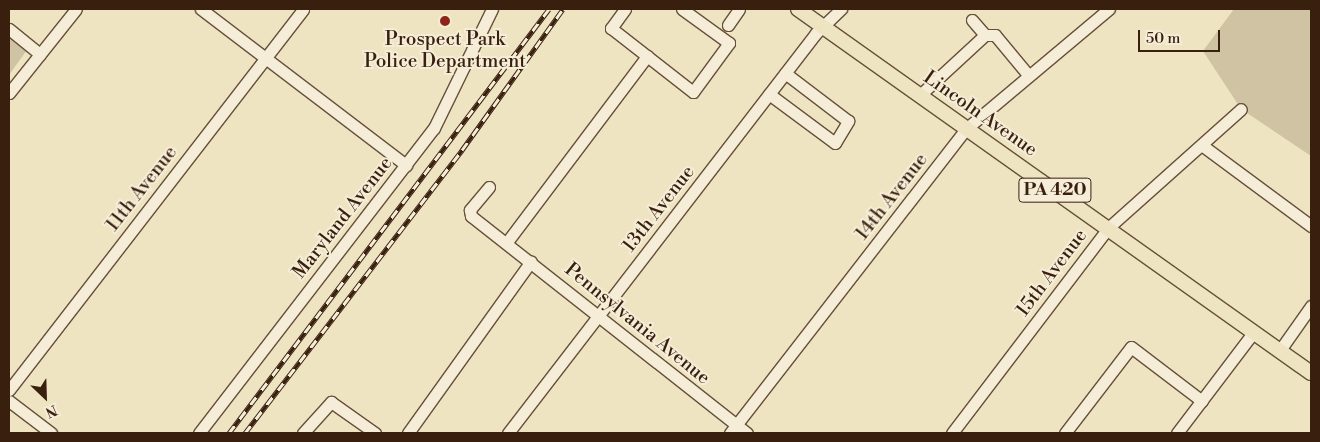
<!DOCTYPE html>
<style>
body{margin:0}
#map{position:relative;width:1320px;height:442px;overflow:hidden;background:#efe4c1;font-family:"Libre Bodoni",serif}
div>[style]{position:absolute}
.green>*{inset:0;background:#d0c3a3}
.roads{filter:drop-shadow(1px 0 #66503b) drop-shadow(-1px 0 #66503b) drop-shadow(0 1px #66503b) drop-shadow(0 -1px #66503b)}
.minor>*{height:11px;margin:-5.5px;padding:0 5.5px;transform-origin:5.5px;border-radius:5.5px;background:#f5edd7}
.major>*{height:14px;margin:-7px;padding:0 7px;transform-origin:7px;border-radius:7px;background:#efe4c1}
.rail>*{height:5px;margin-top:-2.5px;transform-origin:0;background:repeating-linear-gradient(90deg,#f5edd7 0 9px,#381f0e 0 18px);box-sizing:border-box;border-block:1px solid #381f0e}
.dots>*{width:14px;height:14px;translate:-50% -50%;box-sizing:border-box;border:2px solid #f5edd7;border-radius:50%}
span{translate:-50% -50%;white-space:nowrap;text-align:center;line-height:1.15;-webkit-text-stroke:4px #f5edd7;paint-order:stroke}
.shield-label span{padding:1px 4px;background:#f5edd7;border:1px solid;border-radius:4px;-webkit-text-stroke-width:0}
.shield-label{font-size:18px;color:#381f0e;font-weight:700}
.poi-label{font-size:19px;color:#381f0e}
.street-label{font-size:19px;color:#381f0e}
.frame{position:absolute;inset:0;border:10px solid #381f0e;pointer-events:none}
.north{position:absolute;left:20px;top:372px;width:50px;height:50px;-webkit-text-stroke:4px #f5edd7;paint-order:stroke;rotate:156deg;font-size:14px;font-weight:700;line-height:20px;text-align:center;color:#381f0e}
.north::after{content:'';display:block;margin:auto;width:18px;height:22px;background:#381f0e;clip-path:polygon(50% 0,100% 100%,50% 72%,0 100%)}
.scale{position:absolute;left:1138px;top:30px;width:82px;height:22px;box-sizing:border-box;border:2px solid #381f0e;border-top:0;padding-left:6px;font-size:15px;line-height:18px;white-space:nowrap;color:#381f0e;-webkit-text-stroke:4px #f5edd7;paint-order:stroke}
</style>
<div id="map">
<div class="green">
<i style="clip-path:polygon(1234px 9px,1311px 9px,1311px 156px,1241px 109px,1203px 51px)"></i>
<i style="clip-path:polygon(9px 35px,27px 50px,9px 75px)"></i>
</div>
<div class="roads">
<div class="minor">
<i style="left:201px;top:9px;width:258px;rotate:37.3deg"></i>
<i style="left:625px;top:9px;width:24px;rotate:126deg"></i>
<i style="left:611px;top:28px;width:104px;rotate:38deg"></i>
<i style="left:693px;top:92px;width:61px;rotate:-53.7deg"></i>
<i style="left:729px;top:43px;width:58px;rotate:-144.1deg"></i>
<i style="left:972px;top:20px;width:20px;rotate:49deg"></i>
<i style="left:728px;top:25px;width:19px;rotate:-55deg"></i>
<i style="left:9px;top:29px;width:40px;rotate:39deg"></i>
<i style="left:9px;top:93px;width:107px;rotate:-51.4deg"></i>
<i style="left:769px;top:94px;width:82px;rotate:36.6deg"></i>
<i style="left:835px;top:143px;width:26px;rotate:-59deg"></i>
<i style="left:848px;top:121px;width:79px;rotate:-142.7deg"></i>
<i style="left:921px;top:94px;width:87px;rotate:-42.7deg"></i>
<i style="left:985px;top:35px;width:10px"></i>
<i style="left:995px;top:35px;width:53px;rotate:50.3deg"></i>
<i style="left:1203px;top:146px;width:134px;rotate:36.5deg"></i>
<i style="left:489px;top:187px;width:30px;rotate:130deg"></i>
<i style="left:470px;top:210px;width:6px;rotate:81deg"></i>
<i style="left:471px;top:216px;width:351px;rotate:38.2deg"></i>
<i style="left:507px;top:242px;width:233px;rotate:-53deg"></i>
<i style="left:1280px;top:350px;width:54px;rotate:-54.8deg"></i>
<i style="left:9px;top:390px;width:481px;rotate:-52.3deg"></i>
<i style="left:9px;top:401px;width:53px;rotate:37.3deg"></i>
<i style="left:199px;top:433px;width:385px;rotate:-52.4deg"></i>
<i style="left:434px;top:128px;width:132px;rotate:-64deg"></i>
<i style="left:303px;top:433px;width:42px;rotate:-47.9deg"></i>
<i style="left:331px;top:402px;width:54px;rotate:35.2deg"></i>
<i style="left:408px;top:433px;width:211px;rotate:-54.4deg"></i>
<i style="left:508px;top:433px;width:505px;rotate:-52.4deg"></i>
<i style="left:816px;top:33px;width:35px;rotate:-44deg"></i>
<i style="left:730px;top:433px;width:386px;rotate:-52.2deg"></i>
<i style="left:967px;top:128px;width:185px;rotate:-40deg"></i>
<i style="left:952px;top:433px;width:258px;rotate:-52.7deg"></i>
<i style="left:1108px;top:228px;width:178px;rotate:-41.8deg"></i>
<i style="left:1065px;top:433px;width:108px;rotate:-52.5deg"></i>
<i style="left:1131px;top:347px;width:89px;rotate:37.3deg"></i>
<i style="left:1177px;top:433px;width:126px;rotate:-52.8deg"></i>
</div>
<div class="major">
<i style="left:798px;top:9px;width:629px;rotate:35.36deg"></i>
</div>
</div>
<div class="rail">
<i style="left:229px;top:433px;width:531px;rotate:-52.96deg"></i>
<i style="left:245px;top:433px;width:357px;rotate:-52.5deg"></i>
<i style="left:462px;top:150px;width:173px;rotate:-54.4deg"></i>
</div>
<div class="dots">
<i style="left:445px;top:21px;background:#8f2418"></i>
</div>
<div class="shield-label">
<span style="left:1055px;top:190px">PA 420</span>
</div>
<div class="poi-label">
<span style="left:445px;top:51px">Prospect Park<br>Police Department</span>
</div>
<div class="street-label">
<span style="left:980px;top:114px;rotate:35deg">Lincoln Avenue</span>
<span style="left:142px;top:189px;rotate:-52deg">11th Avenue</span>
<span style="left:892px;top:197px;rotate:-52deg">14th Avenue</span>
<span style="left:659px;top:209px;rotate:-52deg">13th Avenue</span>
<span style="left:343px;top:218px;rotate:-52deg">Maryland Avenue</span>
<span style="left:1052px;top:273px;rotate:-53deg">15th Avenue</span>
<span style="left:637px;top:324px;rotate:39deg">Pennsylvania Avenue</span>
</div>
<div class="frame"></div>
<div class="north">N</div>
<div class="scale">50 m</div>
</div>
